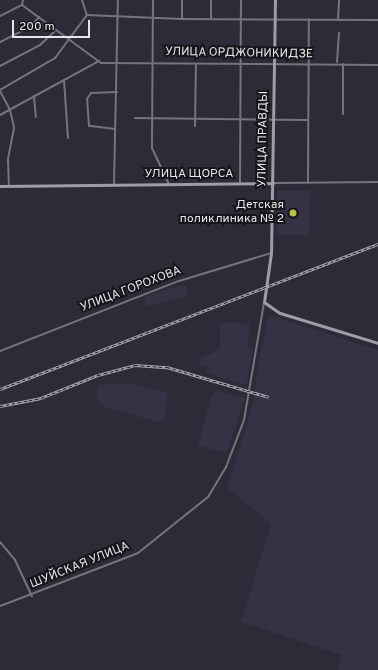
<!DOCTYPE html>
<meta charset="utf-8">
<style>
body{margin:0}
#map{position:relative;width:378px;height:670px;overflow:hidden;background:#2e2b38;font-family:Overpass,sans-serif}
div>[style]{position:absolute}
.built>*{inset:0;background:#363144;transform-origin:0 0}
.street>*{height:2px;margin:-1px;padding:0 1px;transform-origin:1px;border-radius:1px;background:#75747a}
.secondary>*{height:3px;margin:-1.5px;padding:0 1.5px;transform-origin:1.5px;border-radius:1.5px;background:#9e9ca6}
.rail>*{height:2.5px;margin-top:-1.25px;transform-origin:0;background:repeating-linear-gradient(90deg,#16151a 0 3px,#a9a7b1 0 6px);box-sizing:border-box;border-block:1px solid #a9a7b1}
.dots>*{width:11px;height:11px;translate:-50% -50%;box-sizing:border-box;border:2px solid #16151a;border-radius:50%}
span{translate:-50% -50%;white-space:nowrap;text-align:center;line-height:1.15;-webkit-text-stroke:4px #16151a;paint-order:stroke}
.street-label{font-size:12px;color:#e7e6ee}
.poi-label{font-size:12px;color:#e7e6ee}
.right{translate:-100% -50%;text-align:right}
.scale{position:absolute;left:12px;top:20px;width:78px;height:18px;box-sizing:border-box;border:2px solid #e7e6ee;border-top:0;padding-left:5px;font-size:12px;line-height:14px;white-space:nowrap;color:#e7e6ee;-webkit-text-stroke:3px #16151a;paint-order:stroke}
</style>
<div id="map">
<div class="built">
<i style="left:310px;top:191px;width:44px;height:33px;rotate:91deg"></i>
<i style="left:185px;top:285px;width:11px;height:43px;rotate:75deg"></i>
<i style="clip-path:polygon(272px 316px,378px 350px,378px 670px,338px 670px,341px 655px,241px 622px,271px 524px,227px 488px,253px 404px,258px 365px,268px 318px)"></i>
<i style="clip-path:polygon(234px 322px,250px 324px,247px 348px,253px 349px,247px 383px,243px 385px,206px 373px,208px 367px,198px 364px,201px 358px,220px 349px,220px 323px)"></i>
<i style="clip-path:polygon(130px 383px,168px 393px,164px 419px,159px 422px,107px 408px,96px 399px,98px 385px)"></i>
<i style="clip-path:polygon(217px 390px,245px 398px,227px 452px,198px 446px,212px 394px)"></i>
</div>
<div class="street">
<i style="left:82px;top:0;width:16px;rotate:72deg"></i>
<i style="left:153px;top:0;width:148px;rotate:90.4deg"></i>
<i style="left:152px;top:148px;width:40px;rotate:65deg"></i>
<i style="left:211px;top:0;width:18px;rotate:90deg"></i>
<i style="left:22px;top:5px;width:98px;rotate:36.3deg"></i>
<i style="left:101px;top:63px;width:277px;rotate:0.4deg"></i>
<i style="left:22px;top:5px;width:5px;rotate:-79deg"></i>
<i style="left:87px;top:15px;width:95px;rotate:2.4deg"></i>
<i style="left:182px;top:19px;width:196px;rotate:0.3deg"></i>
<i style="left:0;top:16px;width:25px;rotate:-27deg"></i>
<i style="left:182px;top:19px;width:19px;rotate:-90deg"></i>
<i style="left:338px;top:20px;width:20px;rotate:-87deg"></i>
<i style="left:0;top:42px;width:35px;rotate:-27deg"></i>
<i style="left:31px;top:26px;width:12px;rotate:-48deg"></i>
<i style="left:337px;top:62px;width:29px;rotate:-86deg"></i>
<i style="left:0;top:66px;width:45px;rotate:-27.7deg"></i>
<i style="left:40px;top:45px;width:22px;rotate:-43deg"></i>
<i style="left:64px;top:80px;width:58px;rotate:86.1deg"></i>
<i style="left:0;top:90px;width:64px;rotate:-30.2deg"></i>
<i style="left:55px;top:58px;width:54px;rotate:-53.3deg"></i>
<i style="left:0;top:91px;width:21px;rotate:62deg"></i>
<i style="left:10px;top:110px;width:18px;rotate:77deg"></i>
<i style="left:14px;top:128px;width:33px;rotate:101deg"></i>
<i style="left:8px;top:160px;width:25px;rotate:88deg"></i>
<i style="left:34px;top:96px;width:21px;rotate:85deg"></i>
<i style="left:343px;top:114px;width:50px;rotate:-90deg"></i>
<i style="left:0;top:115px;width:113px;rotate:-28.6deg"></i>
<i style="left:135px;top:118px;width:173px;rotate:0.7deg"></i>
<i style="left:195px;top:126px;width:61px;rotate:-89.1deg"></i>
<i style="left:115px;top:129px;width:26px;rotate:-173deg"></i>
<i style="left:89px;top:126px;width:27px;rotate:-94deg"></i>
<i style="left:87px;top:99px;width:7px;rotate:-56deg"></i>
<i style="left:91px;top:93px;width:26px;rotate:-2deg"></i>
<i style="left:240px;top:183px;width:183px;rotate:-89.7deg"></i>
<i style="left:273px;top:183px;width:105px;rotate:-0.5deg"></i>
<i style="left:308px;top:183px;width:164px;rotate:-89.7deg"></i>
<i style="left:114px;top:184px;width:184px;rotate:-88.8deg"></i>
<i style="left:0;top:351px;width:192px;rotate:-21.4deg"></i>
<i style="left:179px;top:281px;width:96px;rotate:-16.9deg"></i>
<i style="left:0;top:542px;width:23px;rotate:50deg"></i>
<i style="left:15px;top:560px;width:40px;rotate:65deg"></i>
<i style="left:0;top:606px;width:148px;rotate:-21deg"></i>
<i style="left:138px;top:553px;width:90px;rotate:-38.7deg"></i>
<i style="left:208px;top:497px;width:35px;rotate:-59deg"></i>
<i style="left:226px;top:467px;width:50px;rotate:-69deg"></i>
<i style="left:244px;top:420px;width:119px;rotate:-80.3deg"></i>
</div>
<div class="secondary">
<i style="left:275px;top:0;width:253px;rotate:90.9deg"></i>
<i style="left:271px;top:253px;width:49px;rotate:98.1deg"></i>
<i style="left:264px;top:302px;width:19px;rotate:35deg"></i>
<i style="left:280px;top:313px;width:102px;rotate:17deg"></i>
<i style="left:0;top:186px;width:273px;rotate:-0.6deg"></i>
</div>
<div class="rail">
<i style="left:0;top:389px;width:405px;rotate:-21deg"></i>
<i style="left:0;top:406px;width:42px;rotate:-11deg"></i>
<i style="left:41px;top:398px;width:61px;rotate:-22deg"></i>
<i style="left:98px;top:375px;width:38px;rotate:-15deg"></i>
<i style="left:135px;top:365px;width:32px;rotate:4deg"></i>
<i style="left:167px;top:367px;width:106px;rotate:16.4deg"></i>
</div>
<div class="dots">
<i style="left:293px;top:213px;background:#b5c249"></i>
</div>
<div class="street-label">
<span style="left:239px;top:54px;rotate:1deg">УЛИЦА ОРДЖОНИКИДЗЕ</span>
<span style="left:264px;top:139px;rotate:-89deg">УЛИЦА ПРАВДЫ</span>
<span style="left:189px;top:175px">УЛИЦА ЩОРСА</span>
<span style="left:131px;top:290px;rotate:-21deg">УЛИЦА ГОРОХОВА</span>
<span style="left:80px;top:566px;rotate:-22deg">ШУЙСКАЯ УЛИЦА</span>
</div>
<div class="poi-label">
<span class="right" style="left:284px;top:213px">Детская<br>поликлиника № 2</span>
</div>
<div class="scale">200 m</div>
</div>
